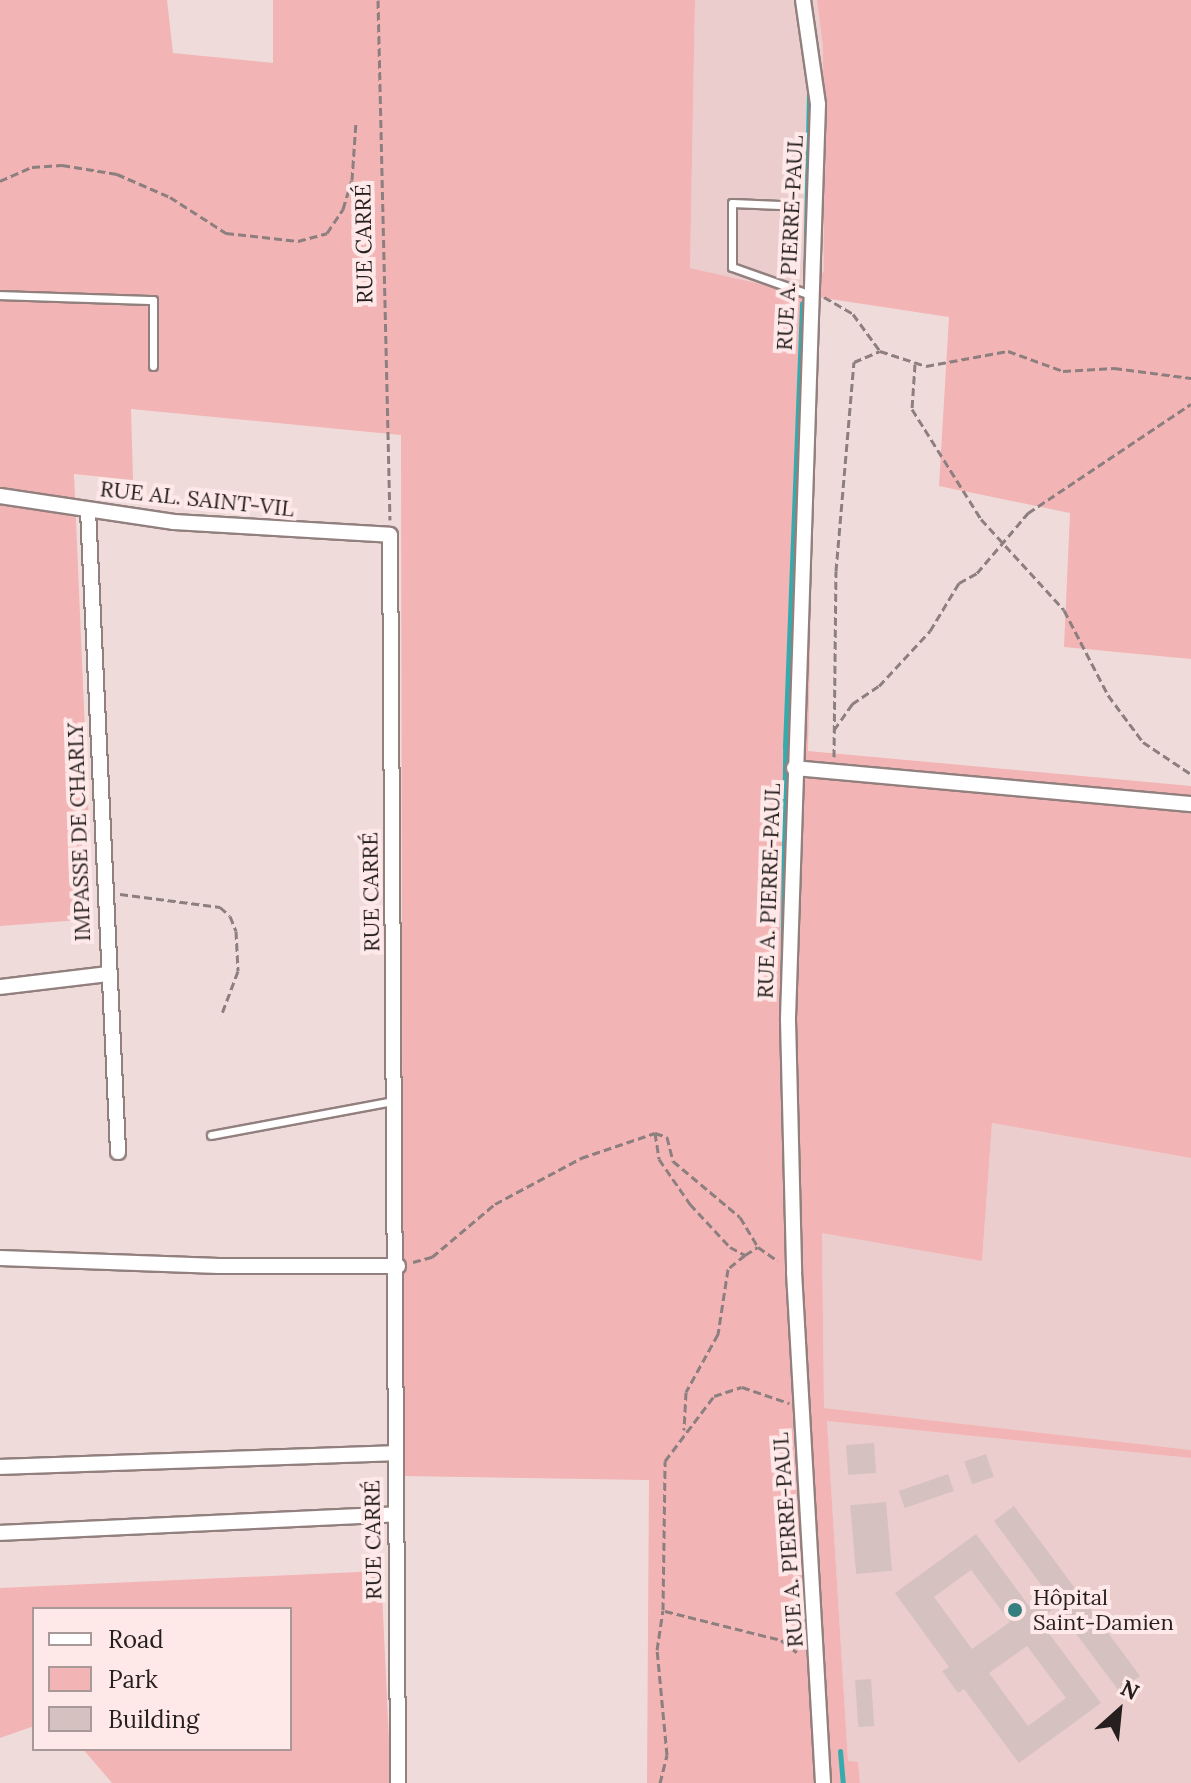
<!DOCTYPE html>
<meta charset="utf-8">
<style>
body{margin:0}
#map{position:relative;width:1191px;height:1783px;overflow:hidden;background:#f0dbdb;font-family:Lora,serif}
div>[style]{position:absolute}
.built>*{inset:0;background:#ebcdcd}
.green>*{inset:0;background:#f2b4b4}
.stream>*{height:5px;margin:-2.5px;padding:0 2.5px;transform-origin:2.5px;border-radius:2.5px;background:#35abad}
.building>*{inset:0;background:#d6c1c1;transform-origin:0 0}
.path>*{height:3px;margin-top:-1.5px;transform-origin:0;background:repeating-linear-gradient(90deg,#8d7f7f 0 8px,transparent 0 12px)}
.roads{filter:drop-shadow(2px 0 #92807f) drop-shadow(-2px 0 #92807f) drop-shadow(0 2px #92807f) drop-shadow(0 -2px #92807f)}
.service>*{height:7px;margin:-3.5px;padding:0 3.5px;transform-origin:3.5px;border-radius:3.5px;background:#fff}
.minor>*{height:14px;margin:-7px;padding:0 7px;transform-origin:7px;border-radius:7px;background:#fff}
.dots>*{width:22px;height:22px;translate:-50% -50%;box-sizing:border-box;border:4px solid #fee8e8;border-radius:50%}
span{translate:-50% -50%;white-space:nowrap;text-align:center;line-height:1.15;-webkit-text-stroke:8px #fee8e8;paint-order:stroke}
.street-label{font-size:22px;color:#261f1f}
.poi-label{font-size:22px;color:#261f1f}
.left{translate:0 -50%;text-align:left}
.legend{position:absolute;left:32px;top:1607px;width:260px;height:144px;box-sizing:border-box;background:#fee8e8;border:2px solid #a89898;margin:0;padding:10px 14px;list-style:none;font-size:24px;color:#261f1f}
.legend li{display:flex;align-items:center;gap:16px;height:40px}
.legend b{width:40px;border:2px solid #a89898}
.north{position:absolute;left:1079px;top:1671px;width:80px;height:80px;-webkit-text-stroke:6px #fee8e8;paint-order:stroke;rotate:27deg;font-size:22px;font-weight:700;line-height:32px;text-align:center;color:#261f1f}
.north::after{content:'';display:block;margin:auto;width:28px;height:36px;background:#261f1f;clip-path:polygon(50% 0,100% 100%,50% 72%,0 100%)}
</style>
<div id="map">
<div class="built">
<i style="clip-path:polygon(695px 0,817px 0,823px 47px,824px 271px,813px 285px,769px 286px,690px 268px)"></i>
<i style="clip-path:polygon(992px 1123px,1191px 1158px,1191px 1450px,824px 1408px,822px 1232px,982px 1261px)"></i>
<i style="clip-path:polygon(827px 1421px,1191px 1458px,1191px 1783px,860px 1783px,858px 1762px,848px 1762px)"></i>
</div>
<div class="green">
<i style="clip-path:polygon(0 0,167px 0,173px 53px,273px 63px,273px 0,695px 0,690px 268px,769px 286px,813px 285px,824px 271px,823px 47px,817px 0,1191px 0,1191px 659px,1064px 647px,1070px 513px,939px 486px,949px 317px,817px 297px,808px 751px,1191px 786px,1191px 1158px,992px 1123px,982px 1261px,822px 1233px,824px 1408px,1191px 1450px,1191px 1458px,827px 1421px,848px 1761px,858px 1762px,860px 1783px,647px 1783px,649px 1480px,403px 1476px,401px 435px,131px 409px,133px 480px,74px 474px,93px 919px,0 926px)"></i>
<i style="clip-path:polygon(381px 1571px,391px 1783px,112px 1783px,83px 1749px,290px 1749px,290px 1609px,34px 1609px,34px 1726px,0 1738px,0 1588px)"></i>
</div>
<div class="stream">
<i style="left:805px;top:284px;width:195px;rotate:-88.8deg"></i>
<i style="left:782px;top:1011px;width:264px;rotate:-89.3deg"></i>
<i style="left:785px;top:747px;width:444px;rotate:-87.8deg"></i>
<i style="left:795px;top:1413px;width:90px;rotate:86.8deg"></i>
<i style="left:840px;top:1751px;width:32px;rotate:85deg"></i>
</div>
<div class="building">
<i style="left:874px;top:1443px;width:30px;height:28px;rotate:86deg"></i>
<i style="left:986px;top:1454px;width:24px;height:23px;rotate:71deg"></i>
<i style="left:948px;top:1474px;width:18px;height:52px;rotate:71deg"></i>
<i style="left:886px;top:1502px;width:69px;height:36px;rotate:85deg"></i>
<i style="clip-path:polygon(evenodd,1014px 1506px,1140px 1676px,1119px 1691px,1056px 1607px,1047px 1614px,1039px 1620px,1101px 1703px,1019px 1763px,964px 1689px,958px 1693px,942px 1671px,949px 1667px,895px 1593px,976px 1534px,1032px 1610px,1050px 1597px,994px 1521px,1014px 1506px,971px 1570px,1010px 1622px,972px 1649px,934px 1597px,971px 1570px,1014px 1506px,1027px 1646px,1066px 1698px,1028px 1726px,989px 1673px,1027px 1646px)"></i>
<i style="left:871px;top:1679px;width:47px;height:16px;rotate:86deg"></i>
</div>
<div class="path">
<i style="left:378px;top:0;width:520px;rotate:88.68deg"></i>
<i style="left:0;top:181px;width:35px;rotate:-24deg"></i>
<i style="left:32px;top:167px;width:30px;rotate:-4deg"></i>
<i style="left:62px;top:165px;width:56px;rotate:9.3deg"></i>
<i style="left:117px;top:174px;width:58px;rotate:23.5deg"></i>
<i style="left:170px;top:197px;width:67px;rotate:32.7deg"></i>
<i style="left:226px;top:233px;width:72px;rotate:6.3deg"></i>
<i style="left:298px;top:241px;width:30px;rotate:-15deg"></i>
<i style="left:327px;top:233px;width:29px;rotate:-56deg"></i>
<i style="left:343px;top:209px;width:30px;rotate:-73deg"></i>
<i style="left:352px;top:180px;width:59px;rotate:-86.1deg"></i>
<i style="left:824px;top:297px;width:34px;rotate:30deg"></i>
<i style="left:853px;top:314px;width:46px;rotate:53.9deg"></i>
<i style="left:915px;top:364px;width:45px;rotate:93.8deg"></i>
<i style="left:912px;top:409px;width:130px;rotate:57.9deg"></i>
<i style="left:981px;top:519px;width:123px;rotate:47.6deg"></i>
<i style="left:1064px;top:610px;width:96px;rotate:62.6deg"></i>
<i style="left:1108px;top:695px;width:59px;rotate:53.3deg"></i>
<i style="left:1143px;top:742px;width:58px;rotate:33.7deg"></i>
<i style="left:834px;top:730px;width:32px;rotate:-55deg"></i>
<i style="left:852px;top:704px;width:32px;rotate:-34deg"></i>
<i style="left:879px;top:686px;width:75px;rotate:-47.2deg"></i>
<i style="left:930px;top:631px;width:56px;rotate:-58.9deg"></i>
<i style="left:959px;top:583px;width:21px;rotate:-29deg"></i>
<i style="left:977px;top:573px;width:79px;rotate:-49.6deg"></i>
<i style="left:1028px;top:513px;width:196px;rotate:-33.8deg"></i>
<i style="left:834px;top:757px;width:186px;rotate:-89.4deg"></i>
<i style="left:836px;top:571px;width:210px;rotate:-85.1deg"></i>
<i style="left:854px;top:362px;width:28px;rotate:-23deg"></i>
<i style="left:880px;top:351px;width:48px;rotate:18.1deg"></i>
<i style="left:926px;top:366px;width:83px;rotate:-10.4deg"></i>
<i style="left:1008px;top:351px;width:59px;rotate:20deg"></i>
<i style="left:1063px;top:371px;width:51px;rotate:-3.4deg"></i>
<i style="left:1114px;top:368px;width:78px;rotate:7.4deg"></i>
<i style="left:120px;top:894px;width:101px;rotate:7.4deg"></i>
<i style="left:220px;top:907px;width:13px;rotate:42deg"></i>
<i style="left:230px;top:916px;width:16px;rotate:68deg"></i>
<i style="left:236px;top:931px;width:40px;rotate:87.1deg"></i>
<i style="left:238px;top:971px;width:48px;rotate:110.7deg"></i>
<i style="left:655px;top:1133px;width:26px;rotate:81deg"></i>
<i style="left:659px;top:1159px;width:55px;rotate:55.4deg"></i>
<i style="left:690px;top:1204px;width:59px;rotate:47.1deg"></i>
<i style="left:730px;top:1247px;width:17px;rotate:28deg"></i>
<i style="left:745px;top:1255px;width:22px;rotate:141deg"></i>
<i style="left:728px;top:1269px;width:66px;rotate:98.7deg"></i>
<i style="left:718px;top:1334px;width:66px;rotate:118.9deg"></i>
<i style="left:686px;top:1392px;width:38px;rotate:93deg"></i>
<i style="left:745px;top:1255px;width:15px;rotate:-32deg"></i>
<i style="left:413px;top:1262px;width:20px;rotate:-15deg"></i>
<i style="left:432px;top:1257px;width:82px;rotate:-40.1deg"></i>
<i style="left:495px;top:1204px;width:98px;rotate:-28.1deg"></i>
<i style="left:581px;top:1158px;width:78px;rotate:-18.7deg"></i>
<i style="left:655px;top:1133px;width:13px;rotate:18deg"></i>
<i style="left:667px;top:1137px;width:25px;rotate:76deg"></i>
<i style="left:673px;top:1161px;width:87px;rotate:39.9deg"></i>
<i style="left:740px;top:1217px;width:35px;rotate:59deg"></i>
<i style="left:758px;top:1247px;width:24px;rotate:35deg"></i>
<i style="left:665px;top:1611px;width:120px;rotate:14deg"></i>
<i style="left:781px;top:1640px;width:24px;rotate:38deg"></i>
<i style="left:660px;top:1783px;width:29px;rotate:-76deg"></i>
<i style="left:667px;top:1755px;width:105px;rotate:-95.4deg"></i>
<i style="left:657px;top:1650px;width:40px;rotate:-81.5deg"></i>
<i style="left:663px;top:1610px;width:149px;rotate:-89.2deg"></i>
<i style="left:665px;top:1461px;width:81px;rotate:-53deg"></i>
<i style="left:714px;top:1396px;width:29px;rotate:-18deg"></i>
<i style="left:742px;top:1387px;width:50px;rotate:18.8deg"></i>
</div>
<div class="roads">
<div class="service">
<i style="left:780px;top:205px;width:48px;rotate:-177.6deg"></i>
<i style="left:732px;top:203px;width:64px;rotate:90deg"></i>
<i style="left:732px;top:267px;width:81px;rotate:19.6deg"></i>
<i style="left:0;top:295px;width:153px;rotate:1.9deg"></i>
<i style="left:153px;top:300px;width:66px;rotate:90deg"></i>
<i style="left:211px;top:1135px;width:185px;rotate:-10.6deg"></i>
</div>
<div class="minor">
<i style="left:803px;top:0;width:105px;rotate:81.8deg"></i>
<i style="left:818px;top:104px;width:916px;rotate:91.88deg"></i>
<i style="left:788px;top:1020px;width:252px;rotate:88.6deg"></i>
<i style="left:794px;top:1272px;width:512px;rotate:86.75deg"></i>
<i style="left:0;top:496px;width:176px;rotate:8.5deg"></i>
<i style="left:174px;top:522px;width:216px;rotate:3.4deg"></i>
<i style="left:390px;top:535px;width:1248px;rotate:89.63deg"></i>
<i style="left:88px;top:510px;width:643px;rotate:87.32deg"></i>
<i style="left:794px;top:768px;width:399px;rotate:5.2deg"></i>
<i style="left:0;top:987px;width:108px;rotate:-6.9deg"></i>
<i style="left:0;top:1258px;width:219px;rotate:2.1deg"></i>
<i style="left:219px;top:1266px;width:179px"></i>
<i style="left:0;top:1467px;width:393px;rotate:-2deg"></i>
<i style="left:0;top:1533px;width:396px;rotate:-2.7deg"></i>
</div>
</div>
<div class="dots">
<i style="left:1015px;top:1610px;background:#367f80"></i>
</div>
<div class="street-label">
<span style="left:790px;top:243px;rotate:-87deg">RUE A. PIERRE-PAUL</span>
<span style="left:364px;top:244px;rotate:-91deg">RUE CARRÉ</span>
<span style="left:197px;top:499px;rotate:6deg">RUE AL. SAINT-VIL</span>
<span style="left:79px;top:832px;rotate:-92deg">IMPASSE DE CHARLY</span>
<span style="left:769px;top:891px;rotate:-88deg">RUE A. PIERRE-PAUL</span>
<span style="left:371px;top:892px;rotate:-91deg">RUE CARRÉ</span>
<span style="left:373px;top:1540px;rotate:-91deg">RUE CARRÉ</span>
<span style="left:788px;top:1540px;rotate:-94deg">RUE A. PIERRE-PAUL</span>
</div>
<div class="poi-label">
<span class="left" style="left:1033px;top:1610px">Hôpital<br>Saint-Damien</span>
</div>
<ul class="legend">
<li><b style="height:10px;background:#fff"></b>Road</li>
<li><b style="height:22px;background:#f2b4b4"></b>Park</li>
<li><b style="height:22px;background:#d6c1c1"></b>Building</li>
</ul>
<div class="north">N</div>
</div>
